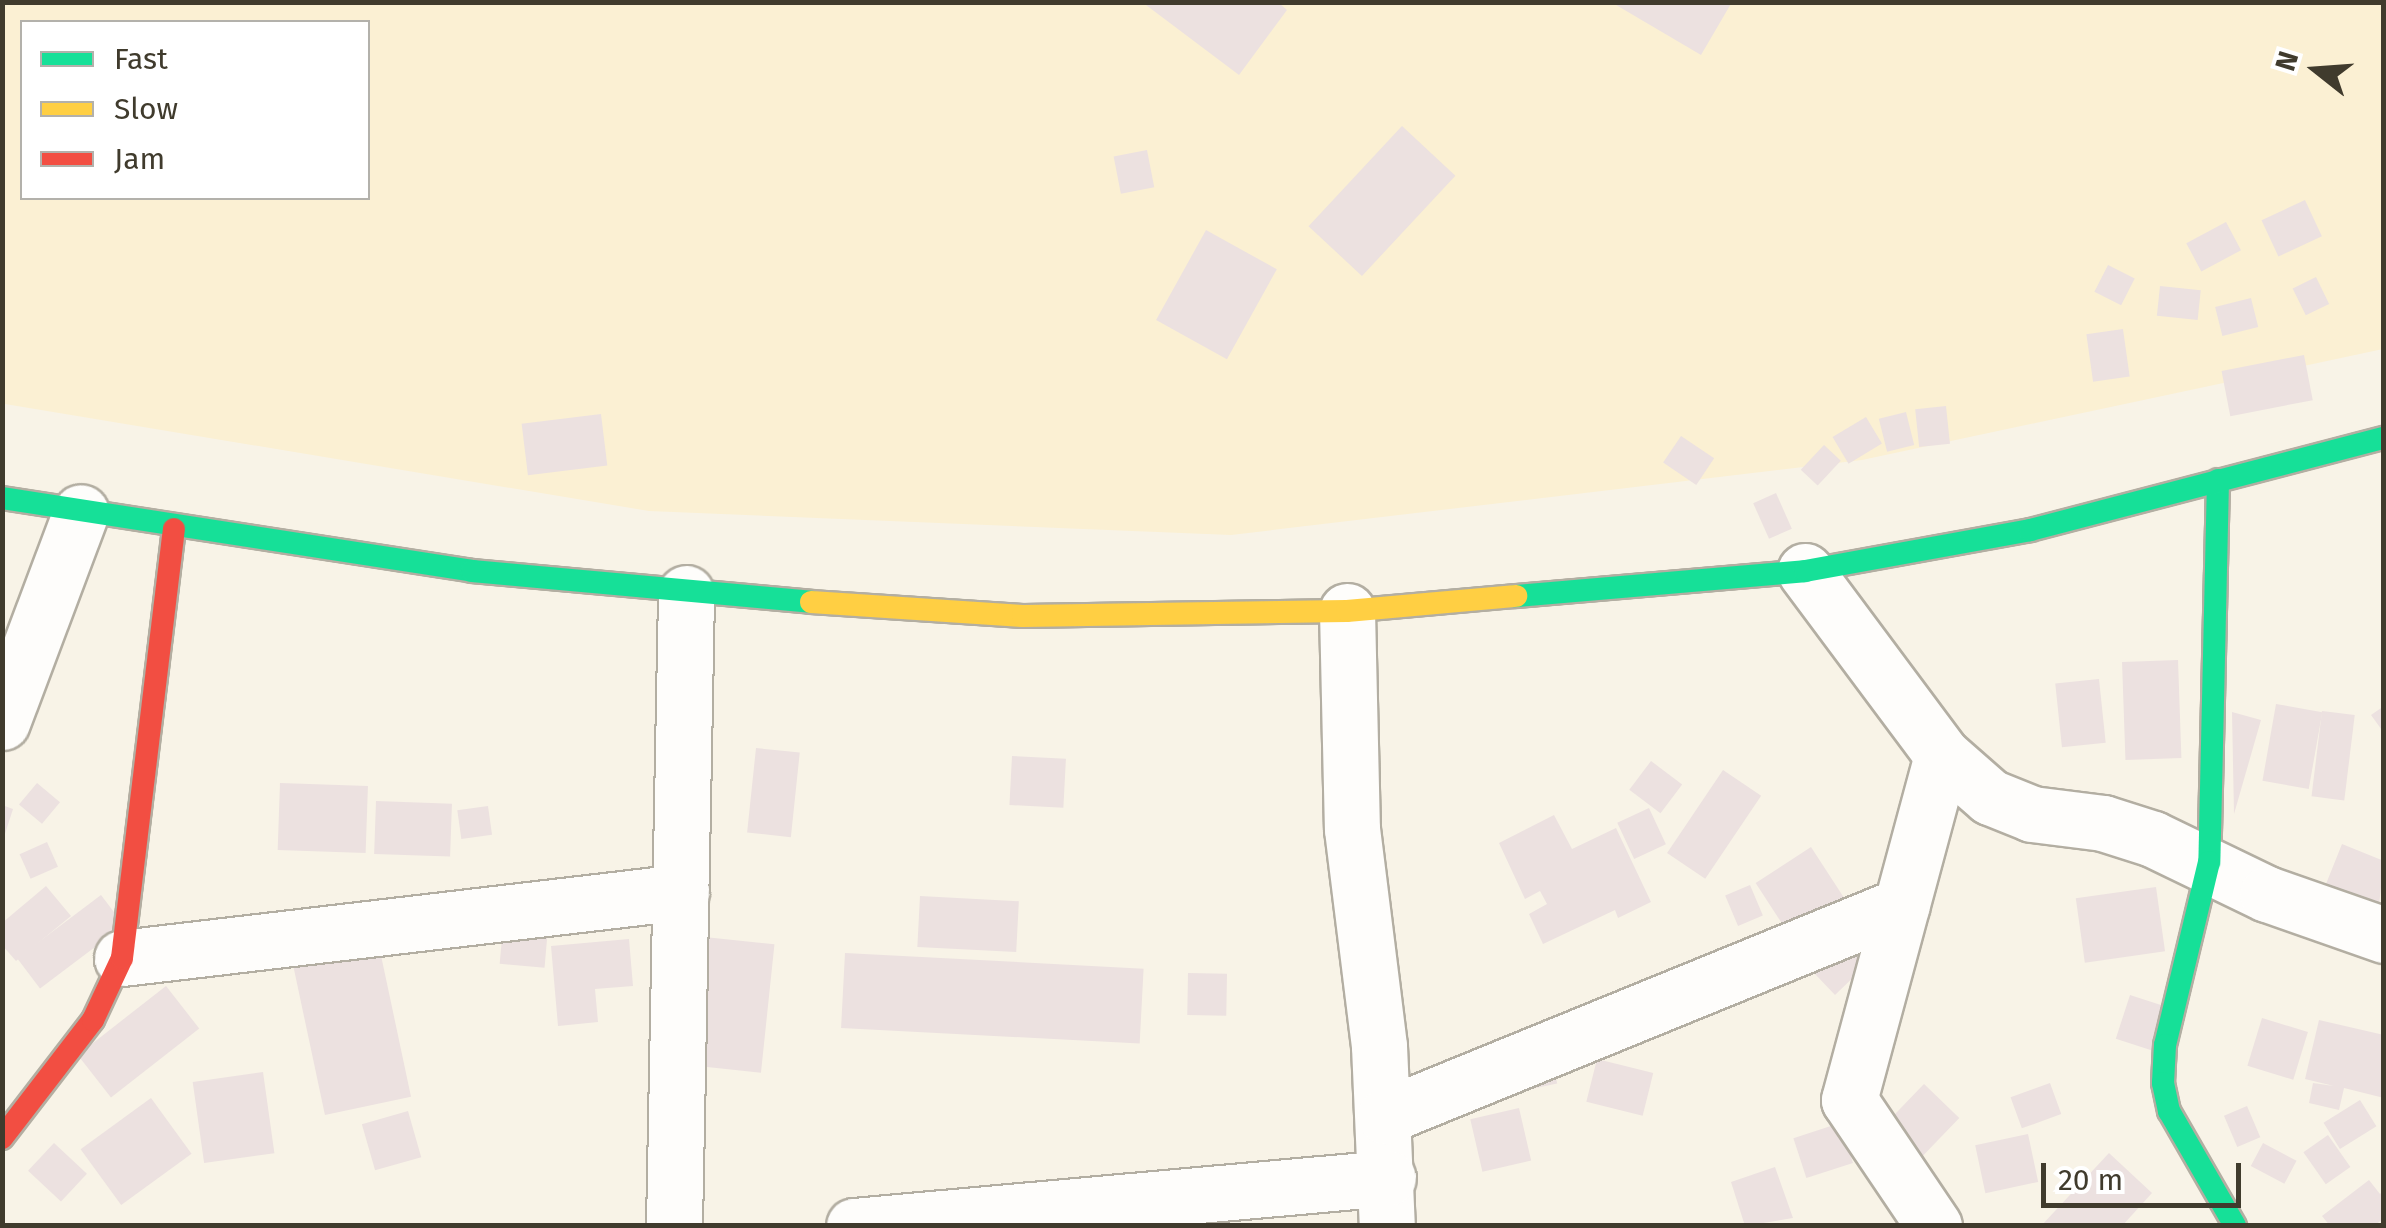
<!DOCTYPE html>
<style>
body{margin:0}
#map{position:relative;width:2386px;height:1228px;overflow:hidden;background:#f8f3e7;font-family:"Fira Sans",sans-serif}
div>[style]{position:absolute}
.built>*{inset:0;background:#fbf0d3}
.building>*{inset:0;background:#ece1e0;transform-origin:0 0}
.roads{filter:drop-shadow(2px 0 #b3aea2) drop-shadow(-2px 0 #b3aea2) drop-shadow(0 2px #b3aea2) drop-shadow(0 -2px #b3aea2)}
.street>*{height:55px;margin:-27.5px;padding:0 27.5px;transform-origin:27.5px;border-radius:27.5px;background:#fefdfb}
.fast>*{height:22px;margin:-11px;padding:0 11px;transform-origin:11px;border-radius:11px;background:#16e098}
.slow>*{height:22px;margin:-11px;padding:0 11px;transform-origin:11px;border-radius:11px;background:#ffcf43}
.jam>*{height:22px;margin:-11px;padding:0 11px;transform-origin:11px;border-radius:11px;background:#f24e42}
span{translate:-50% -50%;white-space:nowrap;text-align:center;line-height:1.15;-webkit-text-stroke:8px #fff;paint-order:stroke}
.frame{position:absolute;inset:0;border:5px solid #403b2d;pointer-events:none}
.legend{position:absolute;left:20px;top:20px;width:350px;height:180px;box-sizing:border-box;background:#fff;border:2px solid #b3b1ab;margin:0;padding:12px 18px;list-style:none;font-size:30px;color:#403b2d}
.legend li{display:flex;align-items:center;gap:20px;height:50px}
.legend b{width:50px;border:2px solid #b3b1ab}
.north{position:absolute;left:2266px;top:20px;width:100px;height:100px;-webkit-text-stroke:8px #fff;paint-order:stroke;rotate:287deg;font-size:28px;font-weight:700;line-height:40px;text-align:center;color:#403b2d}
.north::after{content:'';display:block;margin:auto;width:35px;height:45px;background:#403b2d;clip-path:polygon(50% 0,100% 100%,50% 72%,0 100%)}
.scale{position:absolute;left:2041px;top:1163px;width:200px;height:45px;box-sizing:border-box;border:5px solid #403b2d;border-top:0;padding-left:12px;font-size:30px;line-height:35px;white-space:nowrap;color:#403b2d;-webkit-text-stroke:8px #fff;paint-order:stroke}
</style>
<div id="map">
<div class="built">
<i style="clip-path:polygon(evenodd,3px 3px,2383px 3px,2383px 349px,1862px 460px,1231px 535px,649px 511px,5px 404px,3px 3px,22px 22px,368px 22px,368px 198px,22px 198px,22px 22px)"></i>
</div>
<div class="building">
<i style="clip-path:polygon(1142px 2px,1278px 2px,1287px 10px,1239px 75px)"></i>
<i style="clip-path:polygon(1611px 2px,1732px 2px,1701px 55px)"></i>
<i style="left:1402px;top:126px;width:73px;height:137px;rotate:43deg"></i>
<i style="left:1147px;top:150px;width:38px;height:34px;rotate:79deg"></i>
<i style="left:2305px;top:200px;width:40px;height:48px;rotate:65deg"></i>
<i style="left:2226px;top:222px;width:32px;height:45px;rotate:62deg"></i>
<i style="left:1206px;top:230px;width:81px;height:103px;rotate:29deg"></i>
<i style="left:2108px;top:265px;width:30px;height:30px;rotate:27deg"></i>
<i style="left:2316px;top:277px;width:30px;height:26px;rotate:64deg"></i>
<i style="left:2160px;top:286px;width:41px;height:30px;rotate:6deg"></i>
<i style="left:2251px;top:298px;width:30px;height:37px;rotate:76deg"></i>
<i style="left:2123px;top:329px;width:48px;height:37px;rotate:82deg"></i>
<i style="left:2304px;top:355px;width:46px;height:84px;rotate:79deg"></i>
<i style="left:1946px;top:406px;width:38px;height:31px;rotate:84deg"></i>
<i style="left:1906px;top:412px;width:34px;height:28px;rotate:76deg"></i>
<i style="left:601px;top:414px;width:52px;height:80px;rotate:83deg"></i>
<i style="left:1866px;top:417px;width:31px;height:39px;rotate:59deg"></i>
<i style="left:1681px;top:436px;width:40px;height:32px;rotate:34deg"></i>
<i style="left:1824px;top:445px;width:23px;height:34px;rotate:43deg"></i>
<i style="left:1776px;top:493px;width:39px;height:25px;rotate:66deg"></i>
<i style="left:2178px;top:660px;width:98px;height:56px;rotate:88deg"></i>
<i style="left:2099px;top:679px;width:64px;height:44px;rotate:84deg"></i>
<i style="left:2276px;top:704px;width:47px;height:78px;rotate:10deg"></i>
<i style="clip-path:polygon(2384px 706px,2384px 733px,2371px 715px)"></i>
<i style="left:2322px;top:711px;width:33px;height:86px;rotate:7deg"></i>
<i style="clip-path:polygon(2232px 712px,2261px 720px,2234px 814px)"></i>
<i style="left:756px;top:748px;width:44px;height:85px;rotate:6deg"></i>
<i style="left:1012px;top:756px;width:54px;height:49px;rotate:3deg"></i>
<i style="left:1651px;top:761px;width:39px;height:36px;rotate:37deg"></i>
<i style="left:1723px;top:770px;width:46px;height:100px;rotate:34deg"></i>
<i style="left:37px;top:783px;width:30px;height:28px;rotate:40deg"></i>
<i style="left:280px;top:783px;width:88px;height:67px;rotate:2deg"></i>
<i style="left:376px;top:801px;width:76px;height:53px;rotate:2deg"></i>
<i style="clip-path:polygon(2px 805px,13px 809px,3px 840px,2px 840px)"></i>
<i style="left:488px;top:806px;width:29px;height:31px;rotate:82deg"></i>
<i style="left:1649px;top:808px;width:40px;height:35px;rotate:65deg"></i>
<i style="clip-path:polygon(1554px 815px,1572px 849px,1616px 828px,1651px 902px,1618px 918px,1615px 910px,1543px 944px,1529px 914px,1547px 904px,1540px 891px,1525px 899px,1499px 843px)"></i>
<i style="left:47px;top:842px;width:27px;height:30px;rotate:66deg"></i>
<i style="clip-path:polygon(2342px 844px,2384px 861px,2379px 905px,2326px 884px)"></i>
<i style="left:1811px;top:847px;width:60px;height:66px;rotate:57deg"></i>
<i style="left:1750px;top:885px;width:33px;height:27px;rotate:67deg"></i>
<i style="clip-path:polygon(46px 886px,71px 916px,16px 961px,2px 945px,2px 923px)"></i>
<i style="left:2156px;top:887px;width:65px;height:81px;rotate:82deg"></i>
<i style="left:101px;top:895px;width:38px;height:105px;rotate:53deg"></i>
<i style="left:920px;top:896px;width:99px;height:51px;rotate:3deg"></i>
<i style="left:503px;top:926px;width:45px;height:38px;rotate:5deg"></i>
<i style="left:676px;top:934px;width:99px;height:129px;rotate:6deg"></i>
<i style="clip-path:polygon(629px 939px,633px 986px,595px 989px,598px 1022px,558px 1026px,551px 946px)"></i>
<i style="clip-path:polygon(1892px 940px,1835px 995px,1797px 955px)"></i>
<i style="left:379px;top:946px;width:154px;height:88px;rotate:78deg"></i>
<i style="left:845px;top:953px;width:299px;height:75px;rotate:3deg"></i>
<i style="left:1188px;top:973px;width:39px;height:42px;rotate:1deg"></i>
<i style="left:166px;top:986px;width:54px;height:112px;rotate:52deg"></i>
<i style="left:2130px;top:995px;width:39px;height:46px;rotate:18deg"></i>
<i style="left:2262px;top:1018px;width:48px;height:50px;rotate:17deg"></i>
<i style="clip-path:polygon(2319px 1020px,2384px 1035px,2384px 1098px,2344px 1088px,2339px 1110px,2309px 1103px,2313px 1083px,2334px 1086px,2305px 1079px)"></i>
<i style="left:1552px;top:1059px;width:25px;height:34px;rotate:78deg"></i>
<i style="left:1597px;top:1059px;width:58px;height:44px;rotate:14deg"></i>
<i style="left:263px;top:1072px;width:82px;height:71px;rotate:82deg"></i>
<i style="left:2050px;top:1083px;width:33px;height:42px;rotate:70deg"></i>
<i style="left:1924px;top:1084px;width:49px;height:69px;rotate:44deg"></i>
<i style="left:151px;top:1098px;width:69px;height:87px;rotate:54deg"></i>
<i style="left:2360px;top:1100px;width:31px;height:43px;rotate:58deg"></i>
<i style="left:2247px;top:1106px;width:34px;height:25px;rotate:67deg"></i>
<i style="left:1519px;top:1108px;width:54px;height:50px;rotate:77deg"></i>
<i style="left:408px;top:1111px;width:48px;height:48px;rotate:74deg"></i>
<i style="left:1840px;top:1123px;width:42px;height:49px;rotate:72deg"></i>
<i style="left:2028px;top:1134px;width:49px;height:54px;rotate:78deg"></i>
<i style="left:2328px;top:1135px;width:39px;height:30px;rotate:55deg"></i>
<i style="left:54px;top:1143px;width:45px;height:38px;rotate:43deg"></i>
<i style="left:2263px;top:1143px;width:38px;height:26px;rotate:28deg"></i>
<i style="clip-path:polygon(2109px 1153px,2152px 1193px,2122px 1226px,2041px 1226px)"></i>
<i style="clip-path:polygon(1775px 1167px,1793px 1218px,1745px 1226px,1731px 1182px)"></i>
<i style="clip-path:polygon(2369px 1180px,2380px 1194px,2384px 1190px,2384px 1218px,2374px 1226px,2330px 1226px,2322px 1216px)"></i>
</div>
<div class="roads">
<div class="street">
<i style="left:1805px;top:571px;width:229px;rotate:53.3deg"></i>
<i style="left:1942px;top:755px;width:64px;rotate:41.2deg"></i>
<i style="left:1990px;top:797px;width:45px;rotate:22deg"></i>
<i style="left:2032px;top:814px;width:72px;rotate:7.2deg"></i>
<i style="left:2103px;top:823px;width:52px;rotate:17.7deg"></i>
<i style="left:2153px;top:839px;width:127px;rotate:25.8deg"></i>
<i style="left:2267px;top:894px;width:124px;rotate:19.3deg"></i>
<i style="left:1347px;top:611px;width:218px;rotate:88.7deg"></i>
<i style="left:1352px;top:829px;width:219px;rotate:82.9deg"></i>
<i style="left:1379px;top:1046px;width:180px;rotate:87.5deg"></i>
<i style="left:2px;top:722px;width:224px;rotate:-69.4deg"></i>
<i style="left:122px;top:958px;width:563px;rotate:-6.73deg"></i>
<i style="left:1385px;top:1116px;width:558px;rotate:-22.2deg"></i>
<i style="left:674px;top:1226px;width:633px;rotate:-88.91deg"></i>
<i style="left:854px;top:1226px;width:536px;rotate:-5.14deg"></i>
<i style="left:1934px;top:1226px;width:152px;rotate:-124deg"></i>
<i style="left:1849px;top:1100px;width:357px;rotate:-74.9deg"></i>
</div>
<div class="fast">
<i style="left:2218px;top:480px;width:382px;rotate:91.3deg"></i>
<i style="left:2209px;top:862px;width:188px;rotate:103.5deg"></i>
<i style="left:2165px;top:1045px;width:38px;rotate:93deg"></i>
<i style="left:2163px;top:1083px;width:29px;rotate:78deg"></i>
<i style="left:2169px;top:1111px;width:133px;rotate:60.1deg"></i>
<i style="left:2px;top:498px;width:476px;rotate:8.8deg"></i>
<i style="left:472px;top:571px;width:340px;rotate:5.2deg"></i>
<i style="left:1516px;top:596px;width:290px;rotate:-4.9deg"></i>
<i style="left:1805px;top:571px;width:229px;rotate:-10.3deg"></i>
<i style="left:2030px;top:530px;width:366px;rotate:-14.6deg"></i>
</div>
<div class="slow">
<i style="left:811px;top:602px;width:212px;rotate:3.8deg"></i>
<i style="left:1023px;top:616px;width:324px;rotate:-0.9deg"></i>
<i style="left:1347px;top:611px;width:170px;rotate:-5.1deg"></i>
</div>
<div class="jam">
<i style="left:2px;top:1138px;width:149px;rotate:-52.4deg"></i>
<i style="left:93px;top:1020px;width:68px;rotate:-64.9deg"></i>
<i style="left:122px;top:958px;width:432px;rotate:-83.1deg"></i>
</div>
</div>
<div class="frame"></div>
<ul class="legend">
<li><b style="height:12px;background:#16e098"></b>Fast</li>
<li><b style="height:12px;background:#ffcf43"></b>Slow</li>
<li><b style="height:12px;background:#f24e42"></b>Jam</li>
</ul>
<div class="north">N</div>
<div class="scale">20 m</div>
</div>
